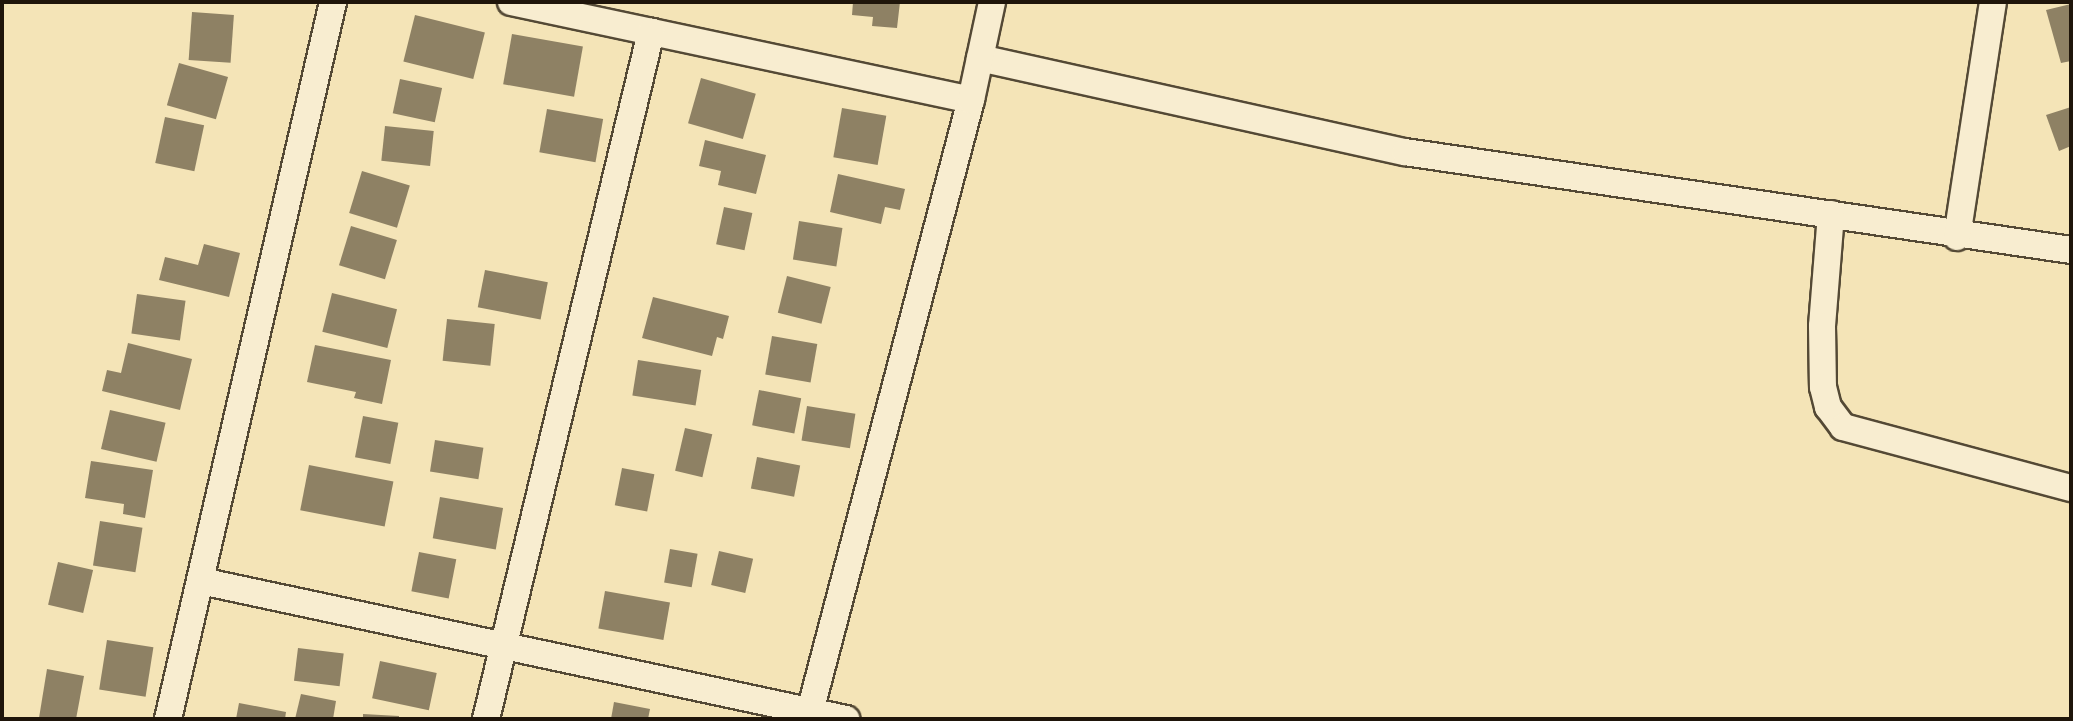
<!DOCTYPE html>
<style>
body{margin:0}
#map{position:relative;width:2073px;height:721px;overflow:hidden;background:#f4e4b7;font-family:"Libre Bodoni",serif}
div>[style]{position:absolute}
.building>*{inset:0;background:#8e8164;transform-origin:0 0}
.roads{filter:drop-shadow(2px 0 #544935) drop-shadow(-2px 0 #544935) drop-shadow(0 2px #544935) drop-shadow(0 -2px #544935)}
.minor>*{height:26px;margin:-13px;padding:0 13px;transform-origin:13px;border-radius:13px;background:#f8edd0}
span{translate:-50% -50%;white-space:nowrap;text-align:center;line-height:1.15;-webkit-text-stroke:5px #f8edd0;paint-order:stroke}
.frame{position:absolute;inset:0;border:4px solid #1f150a;pointer-events:none}
</style>
<div id="map">
<div class="building">
<i style="clip-path:polygon(853px 2px,900px 2px,897px 28px,872px 26px,873px 17px,852px 15px)"></i>
<i style="clip-path:polygon(2071px 4px,2071px 61px,2061px 63px,2046px 10px)"></i>
<i style="left:192px;top:12px;width:42px;height:48px;rotate:4deg"></i>
<i style="left:415px;top:15px;width:72px;height:48px;rotate:14deg"></i>
<i style="left:512px;top:34px;width:72px;height:51px;rotate:10deg"></i>
<i style="left:179px;top:63px;width:51px;height:44px;rotate:16deg"></i>
<i style="left:701px;top:78px;width:57px;height:47px;rotate:16deg"></i>
<i style="left:400px;top:79px;width:43px;height:35px;rotate:12deg"></i>
<i style="clip-path:polygon(2071px 107px,2071px 146px,2059px 151px,2046px 115px)"></i>
<i style="left:842px;top:108px;width:45px;height:50px;rotate:10deg"></i>
<i style="left:547px;top:109px;width:57px;height:44px;rotate:10deg"></i>
<i style="left:165px;top:117px;width:40px;height:47px;rotate:12deg"></i>
<i style="left:385px;top:126px;width:49px;height:35px;rotate:6deg"></i>
<i style="clip-path:polygon(705px 140px,766px 155px,756px 194px,718px 185px,721px 171px,699px 166px)"></i>
<i style="left:362px;top:171px;width:50px;height:44px;rotate:17deg"></i>
<i style="clip-path:polygon(838px 174px,905px 189px,900px 210px,885px 207px,881px 224px,830px 212px)"></i>
<i style="left:724px;top:207px;width:29px;height:38px;rotate:12deg"></i>
<i style="left:799px;top:221px;width:44px;height:39px;rotate:9deg"></i>
<i style="left:351px;top:226px;width:48px;height:41px;rotate:17deg"></i>
<i style="clip-path:polygon(204px 244px,240px 253px,229px 297px,159px 280px,165px 257px,198px 265px)"></i>
<i style="left:485px;top:270px;width:64px;height:38px;rotate:11deg"></i>
<i style="left:787px;top:276px;width:45px;height:38px;rotate:14deg"></i>
<i style="left:332px;top:293px;width:67px;height:40px;rotate:14deg"></i>
<i style="left:137px;top:294px;width:49px;height:40px;rotate:8deg"></i>
<i style="clip-path:polygon(653px 297px,729px 316px,723px 339px,717px 337px,712px 356px,642px 338px)"></i>
<i style="left:447px;top:319px;width:48px;height:42px;rotate:6deg"></i>
<i style="left:772px;top:336px;width:46px;height:39px;rotate:10deg"></i>
<i style="clip-path:polygon(128px 343px,192px 359px,180px 410px,102px 391px,107px 370px,121px 373px)"></i>
<i style="clip-path:polygon(315px 345px,391px 360px,382px 404px,354px 398px,356px 392px,307px 382px)"></i>
<i style="left:638px;top:360px;width:64px;height:36px;rotate:9deg"></i>
<i style="left:759px;top:390px;width:43px;height:36px;rotate:11deg"></i>
<i style="left:807px;top:406px;width:49px;height:35px;rotate:9deg"></i>
<i style="left:110px;top:410px;width:57px;height:40px;rotate:13deg"></i>
<i style="left:363px;top:416px;width:36px;height:42px;rotate:11deg"></i>
<i style="left:685px;top:428px;width:28px;height:44px;rotate:13deg"></i>
<i style="left:435px;top:440px;width:49px;height:32px;rotate:9deg"></i>
<i style="left:757px;top:457px;width:44px;height:32px;rotate:11deg"></i>
<i style="clip-path:polygon(91px 461px,153px 470px,145px 518px,123px 514px,124px 504px,85px 498px)"></i>
<i style="left:309px;top:465px;width:86px;height:46px;rotate:11deg"></i>
<i style="left:622px;top:468px;width:33px;height:38px;rotate:11deg"></i>
<i style="left:440px;top:497px;width:64px;height:42px;rotate:10deg"></i>
<i style="left:100px;top:521px;width:43px;height:45px;rotate:9deg"></i>
<i style="left:670px;top:549px;width:28px;height:34px;rotate:10deg"></i>
<i style="left:719px;top:551px;width:35px;height:35px;rotate:13deg"></i>
<i style="left:419px;top:552px;width:38px;height:40px;rotate:11deg"></i>
<i style="left:58px;top:562px;width:36px;height:44px;rotate:13deg"></i>
<i style="left:605px;top:591px;width:66px;height:38px;rotate:10deg"></i>
<i style="left:107px;top:640px;width:47px;height:50px;rotate:9deg"></i>
<i style="left:298px;top:648px;width:46px;height:33px;rotate:7deg"></i>
<i style="left:380px;top:661px;width:58px;height:38px;rotate:12deg"></i>
<i style="clip-path:polygon(47px 669px,84px 676px,76px 719px,39px 718px)"></i>
<i style="clip-path:polygon(301px 694px,336px 701px,333px 719px,295px 719px)"></i>
<i style="clip-path:polygon(614px 702px,650px 709px,648px 719px,611px 719px)"></i>
<i style="clip-path:polygon(239px 703px,286px 712px,285px 719px,236px 719px)"></i>
<i style="clip-path:polygon(363px 714px,399px 716px,399px 719px,363px 719px)"></i>
</div>
<div class="roads">
<div class="minor">
<i style="left:511px;top:2px;width:470px;rotate:12deg"></i>
<i style="left:980px;top:58px;width:435px;rotate:12.5deg"></i>
<i style="left:1405px;top:152px;width:673px;rotate:8.37deg"></i>
<i style="left:1831px;top:214px;width:112px;rotate:94.6deg"></i>
<i style="left:1822px;top:326px;width:61px;rotate:89.1deg"></i>
<i style="left:1823px;top:387px;width:21px;rotate:76deg"></i>
<i style="left:1828px;top:407px;width:25px;rotate:53deg"></i>
<i style="left:1843px;top:427px;width:236px;rotate:15deg"></i>
<i style="left:1957px;top:237px;width:238px;rotate:-81.3deg"></i>
<i style="left:201px;top:581px;width:660px;rotate:12.08deg"></i>
<i style="left:168px;top:719px;width:736px;rotate:-77.04deg"></i>
<i style="left:486px;top:719px;width:707px;rotate:-76.49deg"></i>
<i style="left:808px;top:719px;width:640px;rotate:-75.25deg"></i>
<i style="left:971px;top:100px;width:100px;rotate:-77.9deg"></i>
</div>
</div>
<div class="frame"></div>
</div>
